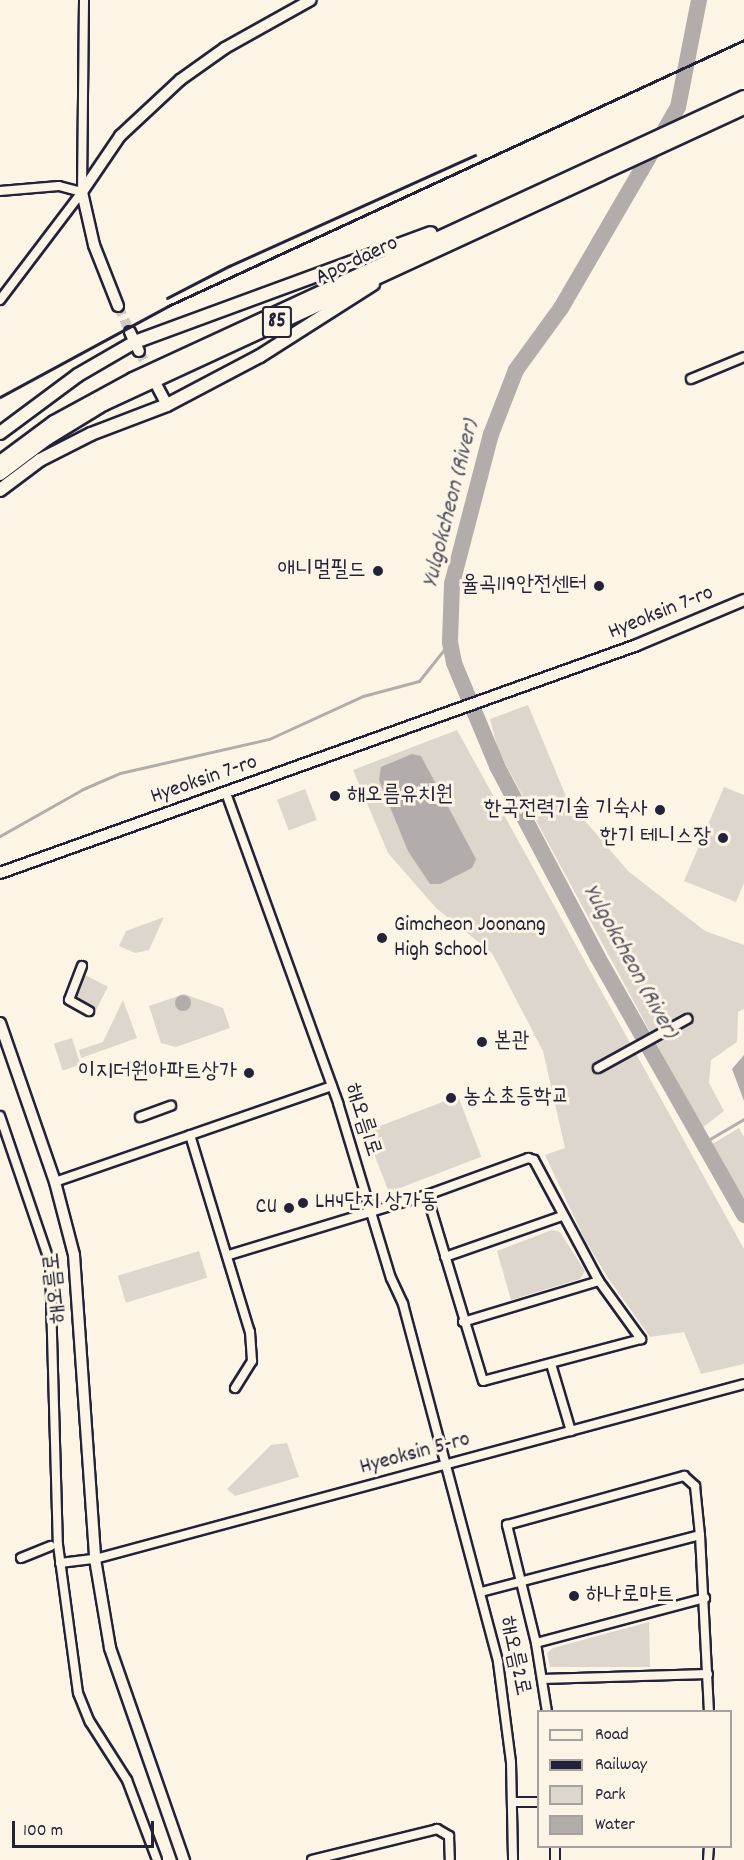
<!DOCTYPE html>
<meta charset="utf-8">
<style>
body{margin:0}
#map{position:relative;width:744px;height:1860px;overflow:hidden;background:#fcf5e5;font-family:Dekko,"Poor Story",sans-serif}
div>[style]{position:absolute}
.green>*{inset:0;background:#dcd6cc;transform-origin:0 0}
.water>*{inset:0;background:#b2adab}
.round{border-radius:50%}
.stream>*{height:3px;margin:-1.5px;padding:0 1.5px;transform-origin:1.5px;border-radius:1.5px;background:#b2adab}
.river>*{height:16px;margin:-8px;padding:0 8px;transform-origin:8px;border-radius:8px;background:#b2adab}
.secondary-tunnel>*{height:10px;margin-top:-5px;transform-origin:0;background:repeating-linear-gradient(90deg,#d0cbc3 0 10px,transparent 0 15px)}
.roads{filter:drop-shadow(2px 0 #22223b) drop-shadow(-2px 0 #22223b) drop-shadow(0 2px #22223b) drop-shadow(0 -2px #22223b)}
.street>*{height:8px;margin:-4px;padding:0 4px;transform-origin:4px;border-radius:4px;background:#fcf5e5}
.secondary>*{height:10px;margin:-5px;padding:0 5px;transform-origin:5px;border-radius:5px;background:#fcf5e5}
.primary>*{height:12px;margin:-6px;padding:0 6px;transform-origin:6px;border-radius:6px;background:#fcf5e5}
.rail>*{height:3px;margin:-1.5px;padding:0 1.5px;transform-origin:1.5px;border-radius:1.5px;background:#22223b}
.dots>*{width:16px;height:16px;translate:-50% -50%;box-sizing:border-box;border:3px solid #fcf5e5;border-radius:50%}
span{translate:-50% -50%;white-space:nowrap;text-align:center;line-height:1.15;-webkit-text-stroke:6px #fcf5e5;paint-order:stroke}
.shield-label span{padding:2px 4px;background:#fcf5e5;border:2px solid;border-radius:4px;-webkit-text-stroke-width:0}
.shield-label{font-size:21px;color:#22223b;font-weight:700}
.street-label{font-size:22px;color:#22223b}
.poi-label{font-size:22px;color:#22223b}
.right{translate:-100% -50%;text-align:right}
.left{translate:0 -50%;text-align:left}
.water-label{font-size:24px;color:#545362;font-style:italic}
.legend{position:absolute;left:537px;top:1710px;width:195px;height:138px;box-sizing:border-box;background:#fcf5e5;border:2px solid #a5a1a1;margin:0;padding:8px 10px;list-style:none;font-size:18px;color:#22223b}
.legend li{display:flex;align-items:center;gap:12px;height:30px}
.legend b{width:30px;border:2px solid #a5a1a1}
.scale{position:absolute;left:12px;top:1821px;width:142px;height:27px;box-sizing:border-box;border:3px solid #22223b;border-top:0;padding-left:8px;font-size:18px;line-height:21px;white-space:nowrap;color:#22223b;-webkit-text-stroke:4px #fcf5e5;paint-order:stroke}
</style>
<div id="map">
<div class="green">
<i style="clip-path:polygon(528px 705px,568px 801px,628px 871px,705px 931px,744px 945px,744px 1009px,738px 1012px,737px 1042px,711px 1060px,709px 1083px,724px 1111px,702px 1128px,498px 750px,490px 719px)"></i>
<i style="clip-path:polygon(457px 730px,744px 1249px,744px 1364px,701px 1374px,684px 1332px,650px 1337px,608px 1278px,585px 1240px,545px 1155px,565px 1148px,543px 1051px,492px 953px,436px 908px,388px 853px,353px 770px)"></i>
<i style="clip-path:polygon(724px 787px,744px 795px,744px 883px,736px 902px,684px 881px)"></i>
<i style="left:305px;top:789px;width:33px;height:30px;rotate:69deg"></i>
<i style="clip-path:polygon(164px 917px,149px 950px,135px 953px,119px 946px,126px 931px)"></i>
<i style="left:83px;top:974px;width:28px;height:27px;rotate:27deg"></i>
<i style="clip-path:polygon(184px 994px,223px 1008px,230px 1028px,176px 1047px,161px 1043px,149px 1006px)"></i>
<i style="clip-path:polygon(123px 1000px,137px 1038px,81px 1058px,79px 1050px,103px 1042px)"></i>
<i style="left:72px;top:1038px;width:28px;height:19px;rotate:72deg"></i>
<i style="left:458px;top:1096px;width:65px;height:99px;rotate:69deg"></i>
<i style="clip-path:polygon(739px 1128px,744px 1137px,744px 1198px,712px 1144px)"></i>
<i style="clip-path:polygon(552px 1230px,560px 1232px,585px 1271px,580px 1279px,511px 1300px,497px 1251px)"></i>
<i style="left:199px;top:1251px;width:28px;height:85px;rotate:73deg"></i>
<i style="clip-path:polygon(287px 1443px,299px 1477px,235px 1496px,227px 1489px,271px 1445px)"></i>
<i style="clip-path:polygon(649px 1622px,650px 1667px,550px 1667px,547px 1653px,553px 1648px)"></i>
</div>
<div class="water">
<i style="clip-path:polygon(412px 754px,421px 756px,476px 859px,472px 868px,440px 884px,430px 884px,408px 851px,379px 780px,381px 767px)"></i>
<i class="round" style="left:175px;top:995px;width:16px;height:16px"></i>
<i style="clip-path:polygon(744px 1055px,744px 1101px,732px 1069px)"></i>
</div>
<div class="stream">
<i style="left:0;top:836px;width:95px;rotate:-29.5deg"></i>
<i style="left:83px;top:789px;width:40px;rotate:-23.4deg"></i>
<i style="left:120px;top:773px;width:153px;rotate:-12.9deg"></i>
<i style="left:269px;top:739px;width:103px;rotate:-24.6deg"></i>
<i style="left:363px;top:696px;width:58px;rotate:-15deg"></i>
<i style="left:419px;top:681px;width:50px;rotate:-51.5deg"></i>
<i style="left:703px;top:1143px;width:48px;rotate:-30.3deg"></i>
</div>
<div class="river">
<i style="left:699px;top:0;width:109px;rotate:101.1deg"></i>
<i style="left:678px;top:107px;width:233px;rotate:120.2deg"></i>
<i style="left:561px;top:308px;width:77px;rotate:126deg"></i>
<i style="left:516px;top:370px;width:69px;rotate:111.3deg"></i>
<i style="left:491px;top:434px;width:155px;rotate:104.6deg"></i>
<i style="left:452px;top:584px;width:58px;rotate:92deg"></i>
<i style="left:450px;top:642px;width:21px;rotate:79deg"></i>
<i style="left:454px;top:663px;width:112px;rotate:67.3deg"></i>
<i style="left:497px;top:766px;width:215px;rotate:62.2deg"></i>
<i style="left:597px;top:956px;width:298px;rotate:60.4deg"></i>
</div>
<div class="secondary-tunnel">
<i style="left:118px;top:306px;width:29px;rotate:65deg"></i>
<i style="left:139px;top:351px;width:30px;rotate:62deg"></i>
</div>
<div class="roads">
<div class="street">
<i style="left:0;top:191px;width:59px;rotate:-4.8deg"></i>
<i style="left:59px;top:186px;width:24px;rotate:15deg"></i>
<i style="left:0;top:300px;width:136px;rotate:-52.8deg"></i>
<i style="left:82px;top:192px;width:192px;rotate:-89.4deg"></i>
<i style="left:691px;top:379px;width:57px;rotate:-22.5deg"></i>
<i style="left:226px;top:793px;width:330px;rotate:70.1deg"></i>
<i style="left:338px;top:1103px;width:183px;rotate:73.2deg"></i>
<i style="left:391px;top:1278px;width:29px;rotate:65deg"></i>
<i style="left:403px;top:1304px;width:370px;rotate:75.1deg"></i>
<i style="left:498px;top:1662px;width:101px;rotate:82.6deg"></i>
<i style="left:511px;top:1762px;width:98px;rotate:88.8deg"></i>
<i style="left:82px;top:966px;width:36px;rotate:111deg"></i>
<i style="left:69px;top:1000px;width:23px;rotate:29deg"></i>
<i style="left:598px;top:1068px;width:102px;rotate:-28.8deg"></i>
<i style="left:0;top:1116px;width:155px;rotate:71.2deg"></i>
<i style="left:50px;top:1263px;width:282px;rotate:88.4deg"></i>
<i style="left:58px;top:1545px;width:149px;rotate:82.3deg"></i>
<i style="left:78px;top:1693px;width:31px;rotate:68deg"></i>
<i style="left:90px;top:1722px;width:69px;rotate:57.5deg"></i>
<i style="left:127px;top:1780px;width:85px;rotate:69.4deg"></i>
<i style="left:140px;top:1117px;width:33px;rotate:-20deg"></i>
<i style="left:190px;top:1135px;width:206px;rotate:73.1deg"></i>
<i style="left:250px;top:1332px;width:29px;rotate:86deg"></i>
<i style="left:252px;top:1361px;width:32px;rotate:122deg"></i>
<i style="left:55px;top:1182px;width:293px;rotate:-19.1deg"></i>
<i style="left:229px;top:1255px;width:207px;rotate:-16.9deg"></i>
<i style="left:427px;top:1195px;width:108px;rotate:-20.1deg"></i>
<i style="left:528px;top:1158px;width:6px;rotate:18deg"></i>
<i style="left:534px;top:1160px;width:137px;rotate:61.8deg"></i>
<i style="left:599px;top:1281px;width:72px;rotate:54.1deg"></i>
<i style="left:641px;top:1339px;width:163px;rotate:165.1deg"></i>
<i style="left:483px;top:1381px;width:194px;rotate:-106.8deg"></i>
<i style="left:445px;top:1257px;width:124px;rotate:-19.3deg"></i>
<i style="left:463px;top:1322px;width:142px;rotate:-16.8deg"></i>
<i style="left:551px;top:1364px;width:70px;rotate:73.4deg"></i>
<i style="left:21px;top:1558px;width:32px;rotate:-22deg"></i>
<i style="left:60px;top:1563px;width:35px;rotate:-7deg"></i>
<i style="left:95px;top:1559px;width:672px;rotate:-15.09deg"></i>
<i style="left:481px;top:1592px;width:226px;rotate:-14.6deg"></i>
<i style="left:536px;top:1643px;width:175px;rotate:-14.9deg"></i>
<i style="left:542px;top:1679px;width:166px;rotate:-1.7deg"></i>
<i style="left:547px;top:1712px;width:70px;rotate:-99.1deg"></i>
<i style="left:536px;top:1643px;width:122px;rotate:-103.8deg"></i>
<i style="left:507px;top:1525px;width:184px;rotate:-15.5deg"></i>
<i style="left:684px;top:1476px;width:15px;rotate:42deg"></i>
<i style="left:695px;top:1486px;width:49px;rotate:84.2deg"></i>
<i style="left:700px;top:1535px;width:177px;rotate:87.1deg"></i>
<i style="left:513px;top:1802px;width:25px"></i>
<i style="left:555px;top:1846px;width:14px;rotate:90deg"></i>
<i style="left:312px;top:1860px;width:129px;rotate:-13.9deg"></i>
<i style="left:437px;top:1829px;width:14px;rotate:30deg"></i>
<i style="left:449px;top:1836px;width:24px;rotate:88deg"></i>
<i style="left:708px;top:1860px;width:14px;rotate:-86deg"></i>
</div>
<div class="secondary">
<i style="left:118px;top:306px;width:66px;rotate:-111.5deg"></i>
<i style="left:94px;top:245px;width:54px;rotate:-102.8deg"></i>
<i style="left:82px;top:192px;width:68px;rotate:-55.8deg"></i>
<i style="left:120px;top:136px;width:82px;rotate:-43deg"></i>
<i style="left:180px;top:80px;width:55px;rotate:-35.4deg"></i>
<i style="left:225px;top:48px;width:98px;rotate:-29.2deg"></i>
<i style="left:130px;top:332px;width:21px;rotate:65deg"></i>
<i style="left:157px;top:386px;width:21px;rotate:62deg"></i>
<i style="left:0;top:873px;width:677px;rotate:-19.69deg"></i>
<i style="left:637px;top:645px;width:116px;rotate:-22.8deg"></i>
<i style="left:0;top:1023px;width:168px;rotate:70.9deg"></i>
<i style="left:55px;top:1182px;width:75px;rotate:75.4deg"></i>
<i style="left:74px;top:1255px;width:305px;rotate:86deg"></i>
<i style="left:95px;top:1559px;width:90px;rotate:80.4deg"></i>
<i style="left:110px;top:1648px;width:225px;rotate:70.8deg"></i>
</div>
<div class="primary">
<i style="left:0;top:433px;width:97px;rotate:-36.6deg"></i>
<i style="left:78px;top:375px;width:66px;rotate:-30.1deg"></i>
<i style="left:135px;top:342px;width:315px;rotate:-20.2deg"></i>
<i style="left:0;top:462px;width:67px;rotate:-36.5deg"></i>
<i style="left:54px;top:422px;width:90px;rotate:-28.6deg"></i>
<i style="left:133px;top:379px;width:673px;rotate:-24.78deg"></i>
<i style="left:0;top:474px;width:60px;rotate:-36.9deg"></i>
<i style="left:48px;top:438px;width:66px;rotate:-31.3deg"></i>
<i style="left:104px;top:404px;width:705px;rotate:-24.82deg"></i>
<i style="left:0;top:490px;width:50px;rotate:-36.9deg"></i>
<i style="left:40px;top:460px;width:57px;rotate:-27deg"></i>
<i style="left:91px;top:434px;width:81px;rotate:-20.9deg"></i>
<i style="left:167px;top:405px;width:105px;rotate:-27.8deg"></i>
<i style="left:260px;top:356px;width:134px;rotate:-32.5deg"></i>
</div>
</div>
<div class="rail">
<i style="left:167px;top:298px;width:70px;rotate:-27.3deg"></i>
<i style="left:229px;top:266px;width:270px;rotate:-24.3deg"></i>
<i style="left:0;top:397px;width:191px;rotate:-28.4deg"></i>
<i style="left:168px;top:306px;width:634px;rotate:-24.79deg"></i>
</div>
<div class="dots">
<i style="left:378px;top:571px;background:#22223b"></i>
<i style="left:599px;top:586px;background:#22223b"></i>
<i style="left:335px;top:796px;background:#22223b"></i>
<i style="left:660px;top:810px;background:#22223b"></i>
<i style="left:723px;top:838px;background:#22223b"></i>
<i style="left:382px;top:938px;background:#22223b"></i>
<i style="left:482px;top:1042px;background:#22223b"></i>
<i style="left:249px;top:1073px;background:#22223b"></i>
<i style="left:451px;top:1098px;background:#22223b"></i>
<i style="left:303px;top:1203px;background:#22223b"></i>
<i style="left:289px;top:1208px;background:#22223b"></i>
<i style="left:574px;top:1596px;background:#22223b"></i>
</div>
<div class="shield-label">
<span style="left:277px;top:322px">85</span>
</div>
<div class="street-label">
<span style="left:357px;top:261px;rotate:-25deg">Apo-daero</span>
<span style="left:661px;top:613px;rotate:-22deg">Hyeoksin 7-ro</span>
<span style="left:204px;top:780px;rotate:-19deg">Hyeoksin 7-ro</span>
<span style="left:362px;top:1120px;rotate:72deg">해오름1로</span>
<span style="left:56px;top:1288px;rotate:-96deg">해오름로</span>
<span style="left:415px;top:1454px;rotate:-15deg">Hyeoksin 5-ro</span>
<span style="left:514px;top:1656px;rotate:78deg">해오름2로</span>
</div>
<div class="poi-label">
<span class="right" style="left:366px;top:571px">애니멀필드</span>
<span class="right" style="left:587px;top:586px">율곡119안전센터</span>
<span class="left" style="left:347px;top:796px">해오름유치원</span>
<span class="right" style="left:648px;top:810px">한국전력기술 기숙사</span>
<span class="right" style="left:711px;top:838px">한기 테니스장</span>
<span class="left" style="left:394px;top:938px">Gimcheon Joonang<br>High School</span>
<span class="left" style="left:494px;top:1042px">본관</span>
<span class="right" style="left:237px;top:1073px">이지더원아파트상가</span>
<span class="left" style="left:463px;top:1098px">농소초등학교</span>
<span class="left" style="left:315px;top:1203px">LH4단지 상가동</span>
<span class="right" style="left:277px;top:1208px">CU</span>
<span class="left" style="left:586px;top:1596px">하나로마트</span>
</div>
<div class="water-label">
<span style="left:452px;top:504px;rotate:-76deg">Yulgokcheon (River)</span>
<span style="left:629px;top:962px;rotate:61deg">Yulgokcheon (River)</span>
</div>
<ul class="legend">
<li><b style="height:8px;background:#fcf5e5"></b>Road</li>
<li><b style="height:8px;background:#22223b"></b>Railway</li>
<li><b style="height:16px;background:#dcd6cc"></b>Park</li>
<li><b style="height:16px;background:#b2adab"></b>Water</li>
</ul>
<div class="scale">100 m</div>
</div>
